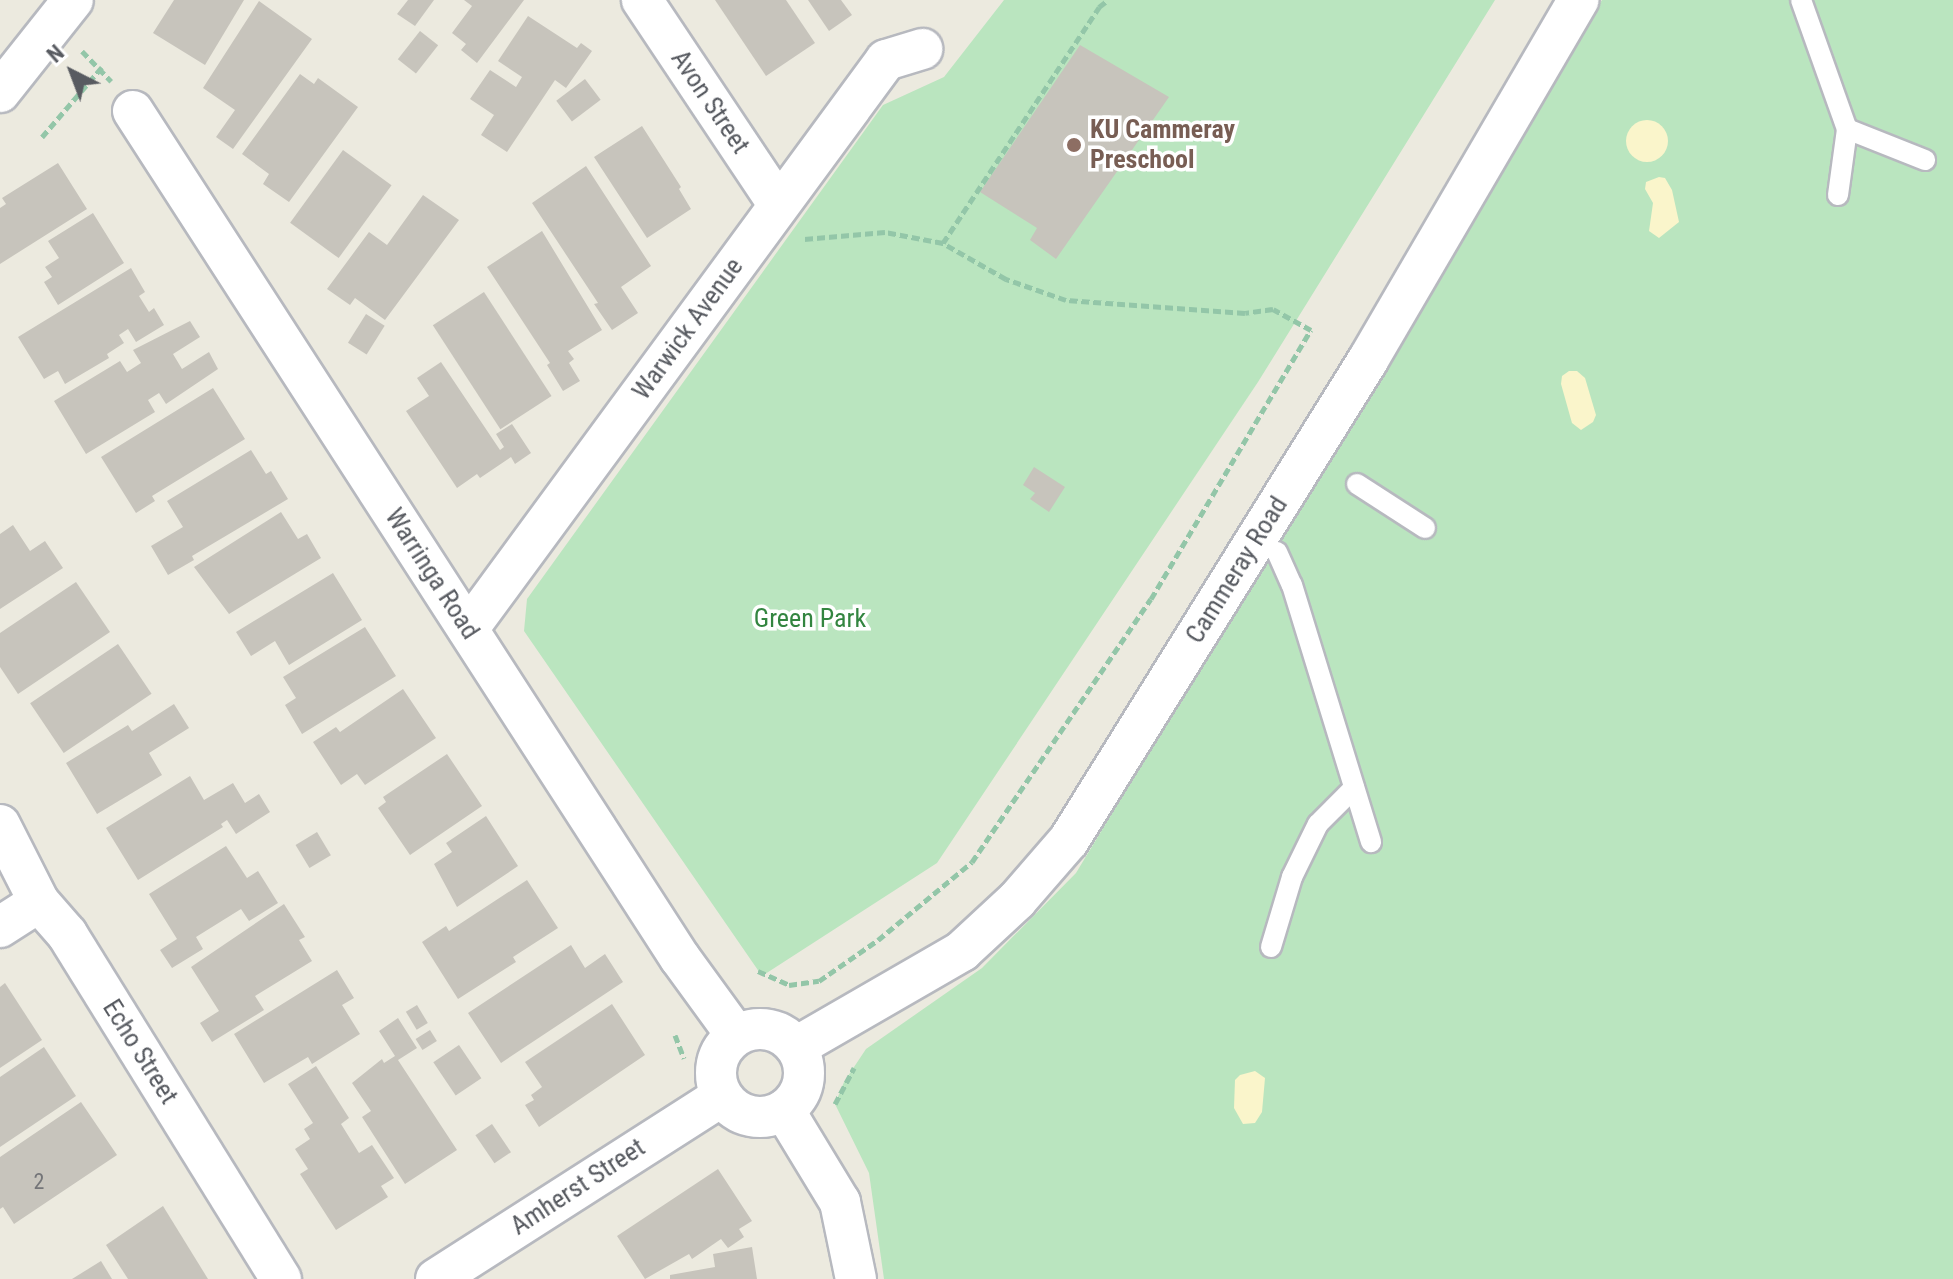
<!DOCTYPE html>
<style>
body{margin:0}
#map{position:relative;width:1953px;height:1279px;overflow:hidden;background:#eceadf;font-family:"Roboto Condensed",sans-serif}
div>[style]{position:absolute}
.green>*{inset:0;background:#bae5bf}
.sand>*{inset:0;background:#faf5cb}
.round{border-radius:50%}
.building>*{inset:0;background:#c7c4bc;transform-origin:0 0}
.path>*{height:5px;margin-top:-2.5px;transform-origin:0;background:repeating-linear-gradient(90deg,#93c6a8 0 8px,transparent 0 12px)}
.roads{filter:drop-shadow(2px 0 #b7b9bf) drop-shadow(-2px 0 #b7b9bf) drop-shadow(0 2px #b7b9bf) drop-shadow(0 -2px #b7b9bf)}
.service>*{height:20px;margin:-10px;padding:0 10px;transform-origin:10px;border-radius:10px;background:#fff}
.minor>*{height:40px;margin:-20px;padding:0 20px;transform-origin:20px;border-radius:20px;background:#fff}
.minor>.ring{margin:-20px;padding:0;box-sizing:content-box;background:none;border:40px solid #fff;border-radius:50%}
.dots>*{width:22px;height:22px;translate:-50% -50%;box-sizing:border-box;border:4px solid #fff;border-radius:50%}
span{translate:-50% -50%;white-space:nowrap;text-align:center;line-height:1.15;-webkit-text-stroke:7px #fff;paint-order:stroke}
.number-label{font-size:22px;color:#747578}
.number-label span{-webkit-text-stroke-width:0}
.street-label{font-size:26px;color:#585b61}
.education-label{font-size:26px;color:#785e54;font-weight:700}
.left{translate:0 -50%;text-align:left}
.park-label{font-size:26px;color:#338540}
.north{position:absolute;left:32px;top:32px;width:80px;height:80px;-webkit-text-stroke:6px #fff;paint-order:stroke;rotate:318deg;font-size:22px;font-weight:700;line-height:32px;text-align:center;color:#585b61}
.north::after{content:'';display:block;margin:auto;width:28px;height:36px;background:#585b61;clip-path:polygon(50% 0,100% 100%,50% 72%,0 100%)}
</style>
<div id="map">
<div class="green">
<i style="clip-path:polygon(1004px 0,1495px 0,1258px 382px,937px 863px,762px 976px,524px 631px,527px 599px,883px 105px,944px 77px)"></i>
<i style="clip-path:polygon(1602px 0,1953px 0,1953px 1279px,884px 1279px,869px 1173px,835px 1104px,844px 1082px,866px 1049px,982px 968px,1076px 873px)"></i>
</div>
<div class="sand">
<i class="round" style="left:1626px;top:120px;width:42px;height:42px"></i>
<i style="clip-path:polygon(1659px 177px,1665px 178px,1672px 190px,1679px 222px,1659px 238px,1649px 231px,1653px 203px,1645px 189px,1646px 182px)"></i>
<i style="clip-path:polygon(1569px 371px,1577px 371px,1585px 378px,1596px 415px,1593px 422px,1581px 430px,1572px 423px,1561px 384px,1562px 376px)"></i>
<i style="clip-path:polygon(1255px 1071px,1265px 1078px,1262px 1112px,1255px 1123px,1243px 1124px,1234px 1108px,1235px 1080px,1240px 1075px)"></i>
</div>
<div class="building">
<i style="clip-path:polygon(174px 0,244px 0,205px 65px,153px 33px)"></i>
<i style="clip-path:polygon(408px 0,434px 0,415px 26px,397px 14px)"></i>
<i style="clip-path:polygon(464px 0,524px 0,477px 63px,461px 50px,466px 44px,452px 33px,472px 6px)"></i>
<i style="clip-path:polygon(715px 0,786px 0,815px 43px,766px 76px)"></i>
<i style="clip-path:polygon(808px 0,841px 0,852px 15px,829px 31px)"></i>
<i style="clip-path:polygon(259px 1px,312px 39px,233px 149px,216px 137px,235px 110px,203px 88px)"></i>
<i style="clip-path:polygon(528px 16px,577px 48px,581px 43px,592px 51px,566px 88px,555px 80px,507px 152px,481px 135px,494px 115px,470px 99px,490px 70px,516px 87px,522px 77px,498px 61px)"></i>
<i style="left:420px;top:31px;width:23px;height:36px;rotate:38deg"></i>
<i style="clip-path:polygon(1080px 45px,1169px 97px,1056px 259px,1030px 240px,1037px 228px,980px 192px)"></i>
<i style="clip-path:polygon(300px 74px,314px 84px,318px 78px,358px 107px,289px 202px,263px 184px,269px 174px,242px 154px)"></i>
<i style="left:585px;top:79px;width:26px;height:36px;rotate:53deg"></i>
<i style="clip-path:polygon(642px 126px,681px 187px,679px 189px,691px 209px,647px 238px,594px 157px)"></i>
<i style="left:343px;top:150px;width:60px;height:90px;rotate:36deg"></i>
<i style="clip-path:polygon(58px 163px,87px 209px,0 264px,0 208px,6px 204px,2px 198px)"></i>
<i style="clip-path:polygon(586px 166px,651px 266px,621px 287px,638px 313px,612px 330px,594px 304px,598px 303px,532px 203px)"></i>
<i style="clip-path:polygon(423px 195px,459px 220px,385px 320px,355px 298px,350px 305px,327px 289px,369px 232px,387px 245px)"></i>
<i style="clip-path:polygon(93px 213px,124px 263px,58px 305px,44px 282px,52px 277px,45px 267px,59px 258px,48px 241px)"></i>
<i style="clip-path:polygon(542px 231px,602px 330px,568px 351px,574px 359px,569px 363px,580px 381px,563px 391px,547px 365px,550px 363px,487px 267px)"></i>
<i style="clip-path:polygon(131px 268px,145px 292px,139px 296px,149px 312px,154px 308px,164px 325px,136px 342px,128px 329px,119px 335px,124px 343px,107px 354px,109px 358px,65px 384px,58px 371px,44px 379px,18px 337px)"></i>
<i style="left:484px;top:292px;width:124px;height:61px;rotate:57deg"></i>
<i style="left:366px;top:314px;width:22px;height:34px;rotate:32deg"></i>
<i style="clip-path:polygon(190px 321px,200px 337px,173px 354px,182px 369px,209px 352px,218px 369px,166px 404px,159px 393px,148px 400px,155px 412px,86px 454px,54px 401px,120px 361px,127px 372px,141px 363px,133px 350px)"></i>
<i style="clip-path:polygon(441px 362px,500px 450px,504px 447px,496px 434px,512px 424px,531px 453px,515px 464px,511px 457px,480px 478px,477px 474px,457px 488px,406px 411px,429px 396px,417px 378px)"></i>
<i style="clip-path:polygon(213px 388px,245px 439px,152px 496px,155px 501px,136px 513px,101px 457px)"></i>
<i style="clip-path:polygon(251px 450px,266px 474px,271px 471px,288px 499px,192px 556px,194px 560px,168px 575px,151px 546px,183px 527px,167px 501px)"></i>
<i style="clip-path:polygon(1034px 467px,1065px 487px,1049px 512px,1030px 499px,1035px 493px,1023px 485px)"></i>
<i style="clip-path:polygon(281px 512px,298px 539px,307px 534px,321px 558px,229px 614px,194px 567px)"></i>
<i style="clip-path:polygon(13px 525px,30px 551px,45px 541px,63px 568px,0 609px,0 534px)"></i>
<i style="clip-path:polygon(333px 573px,362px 620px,289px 665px,275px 641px,251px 656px,236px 632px)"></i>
<i style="clip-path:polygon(76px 582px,110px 632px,18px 694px,0 667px,0 633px)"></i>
<i style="clip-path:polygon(365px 627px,396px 676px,302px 734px,285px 705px,296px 698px,283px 677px)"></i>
<i style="left:118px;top:644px;width:60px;height:106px;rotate:56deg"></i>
<i style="clip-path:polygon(403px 689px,436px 738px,365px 785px,357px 774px,341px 785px,313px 742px,336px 727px,340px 732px)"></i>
<i style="clip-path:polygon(174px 704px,189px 728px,149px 753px,162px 775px,97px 814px,66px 763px,128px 725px,132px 731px)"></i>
<i style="clip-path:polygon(447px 754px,482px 806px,410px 855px,378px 808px,386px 802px,383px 797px)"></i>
<i style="clip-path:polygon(190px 776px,204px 800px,233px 783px,245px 803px,259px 794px,270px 812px,236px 834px,227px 820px,221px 824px,223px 827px,138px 880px,106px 828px)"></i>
<i style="clip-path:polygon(486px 816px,518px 866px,457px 907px,434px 864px,452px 852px,446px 843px)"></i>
<i style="left:317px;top:832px;width:27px;height:25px;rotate:59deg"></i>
<i style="clip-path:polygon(226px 846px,247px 878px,258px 871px,278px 903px,249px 921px,241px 909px,196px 937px,203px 949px,172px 968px,160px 950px,177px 939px,149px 894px)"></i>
<i style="clip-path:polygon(527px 880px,558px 928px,513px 957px,516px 962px,458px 999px,422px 942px,446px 926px,449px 931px)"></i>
<i style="clip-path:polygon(284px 904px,305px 937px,299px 940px,312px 961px,255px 996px,264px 1010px,212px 1042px,200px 1023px,219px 1011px,191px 967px)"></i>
<i style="clip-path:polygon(571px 945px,585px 968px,605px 954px,623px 982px,501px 1063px,468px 1013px)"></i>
<i style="clip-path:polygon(337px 970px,354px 998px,342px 1005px,360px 1034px,312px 1064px,308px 1057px,264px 1083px,234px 1034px)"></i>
<i style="clip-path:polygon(5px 983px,42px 1040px,0 1068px,0 987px)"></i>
<i style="clip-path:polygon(612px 1004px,645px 1055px,539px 1127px,525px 1105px,534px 1100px,531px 1095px,542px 1087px,525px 1062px)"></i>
<i style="left:417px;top:1005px;width:21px;height:13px;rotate:59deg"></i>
<i style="clip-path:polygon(398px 1018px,417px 1048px,398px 1060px,457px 1150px,405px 1184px,362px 1117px,371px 1111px,352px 1083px,382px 1059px,384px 1063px,395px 1056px,379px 1031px)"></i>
<i style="left:430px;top:1030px;width:13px;height:17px;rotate:58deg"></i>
<i style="left:459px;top:1045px;width:40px;height:31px;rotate:56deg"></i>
<i style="clip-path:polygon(44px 1047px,76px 1096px,0 1147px,0 1077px)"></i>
<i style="clip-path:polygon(316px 1066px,349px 1118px,341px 1124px,359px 1153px,372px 1145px,394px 1178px,381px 1186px,388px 1197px,336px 1230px,300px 1174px,308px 1169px,295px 1149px,310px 1139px,304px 1129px,313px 1123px,288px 1084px)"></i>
<i style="clip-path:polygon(81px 1102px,117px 1155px,14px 1224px,3px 1207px,0 1209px,0 1157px)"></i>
<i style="left:492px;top:1124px;width:34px;height:20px;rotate:56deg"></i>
<i style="clip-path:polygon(718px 1169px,752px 1221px,739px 1229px,744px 1237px,728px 1248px,721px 1239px,692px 1259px,689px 1254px,645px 1279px,617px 1236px)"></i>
<i style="clip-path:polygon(163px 1206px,208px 1279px,128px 1279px,106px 1245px)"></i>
<i style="clip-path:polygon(752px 1247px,757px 1279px,670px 1279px,670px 1275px,715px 1267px,713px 1254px)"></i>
<i style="clip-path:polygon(101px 1261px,112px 1279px,72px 1279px)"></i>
</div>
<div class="path">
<i style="left:82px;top:51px;width:42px;rotate:46deg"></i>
<i style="left:42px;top:137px;width:92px;rotate:-49.4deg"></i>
<i style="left:943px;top:243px;width:283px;rotate:-56.5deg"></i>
<i style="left:1099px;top:7px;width:11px;rotate:-38deg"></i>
<i style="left:758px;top:971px;width:34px;rotate:24deg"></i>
<i style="left:789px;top:985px;width:30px;rotate:-8deg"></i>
<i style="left:819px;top:981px;width:72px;rotate:-34.8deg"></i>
<i style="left:878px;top:940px;width:122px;rotate:-39.7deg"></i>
<i style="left:972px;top:862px;width:318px;rotate:-55.8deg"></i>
<i style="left:1151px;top:599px;width:313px;rotate:-59.3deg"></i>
<i style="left:1311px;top:330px;width:43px;rotate:-151.1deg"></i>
<i style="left:1273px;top:309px;width:28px;rotate:172deg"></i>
<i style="left:1245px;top:313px;width:179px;rotate:-175.8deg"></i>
<i style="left:1066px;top:300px;width:64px;rotate:-160.7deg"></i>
<i style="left:1006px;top:279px;width:73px;rotate:-150.3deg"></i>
<i style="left:943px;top:243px;width:59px;rotate:-169.3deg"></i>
<i style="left:885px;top:232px;width:81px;rotate:175.1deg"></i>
<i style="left:675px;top:1035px;width:25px;rotate:69deg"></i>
<i style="left:835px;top:1104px;width:41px;rotate:-62.2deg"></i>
</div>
<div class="roads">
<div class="service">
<i style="left:1801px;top:0;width:137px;rotate:70.4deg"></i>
<i style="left:1847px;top:129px;width:84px;rotate:21.7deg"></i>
<i style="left:1838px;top:195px;width:67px;rotate:-82.2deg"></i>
<i style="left:1357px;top:484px;width:81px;rotate:32.9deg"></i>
<i style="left:1277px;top:552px;width:36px;rotate:66deg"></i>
<i style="left:1292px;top:585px;width:269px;rotate:72.9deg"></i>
<i style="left:1271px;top:947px;width:73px;rotate:-73.3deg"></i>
<i style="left:1292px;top:877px;width:59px;rotate:-63.9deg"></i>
<i style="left:1318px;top:824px;width:51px;rotate:-45deg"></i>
</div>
<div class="minor">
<i style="left:642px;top:0;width:245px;rotate:56.3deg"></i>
<i style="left:0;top:92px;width:117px;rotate:-51.6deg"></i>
<i style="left:133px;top:111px;width:1008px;rotate:57.15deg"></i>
<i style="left:680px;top:958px;width:95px;rotate:54deg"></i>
<i style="left:468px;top:629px;width:706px;rotate:-53.7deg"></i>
<i style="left:886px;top:60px;width:38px;rotate:-17deg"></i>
<i style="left:0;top:825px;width:86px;rotate:63.1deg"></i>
<i style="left:39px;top:902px;width:43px;rotate:48.8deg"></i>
<i style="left:67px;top:934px;width:406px;rotate:58.2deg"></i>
<i style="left:0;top:927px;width:46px;rotate:-32.7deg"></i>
<i class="ring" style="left:716px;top:1029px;width:48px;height:48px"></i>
<i style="left:796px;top:1047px;width:192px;rotate:-30deg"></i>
<i style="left:962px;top:951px;width:75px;rotate:-42.8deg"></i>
<i style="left:1017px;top:900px;width:79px;rotate:-49.1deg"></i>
<i style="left:1069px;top:840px;width:566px;rotate:-58.08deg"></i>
<i style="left:1368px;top:360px;width:417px;rotate:-59.7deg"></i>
<i style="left:784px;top:1110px;width:108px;rotate:58.7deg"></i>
<i style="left:840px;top:1202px;width:79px;rotate:78.3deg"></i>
<i style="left:436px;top:1279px;width:338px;rotate:-32.6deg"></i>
</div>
</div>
<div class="dots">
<i style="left:1074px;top:145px;background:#8d6e63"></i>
</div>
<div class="number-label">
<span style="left:39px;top:1182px">2</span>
</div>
<div class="street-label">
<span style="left:710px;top:102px;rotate:56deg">Avon Street</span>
<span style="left:688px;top:329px;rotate:-54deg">Warwick Avenue</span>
<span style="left:1237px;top:570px;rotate:-58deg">Cammeray Road</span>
<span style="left:432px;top:574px;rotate:57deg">Warringa Road</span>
<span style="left:140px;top:1052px;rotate:58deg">Echo Street</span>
<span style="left:578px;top:1187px;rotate:-33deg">Amherst Street</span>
</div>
<div class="education-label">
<span class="left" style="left:1090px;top:145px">KU Cammeray<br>Preschool</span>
</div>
<div class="park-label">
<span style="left:810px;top:619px">Green Park</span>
</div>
<div class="north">N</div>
</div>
